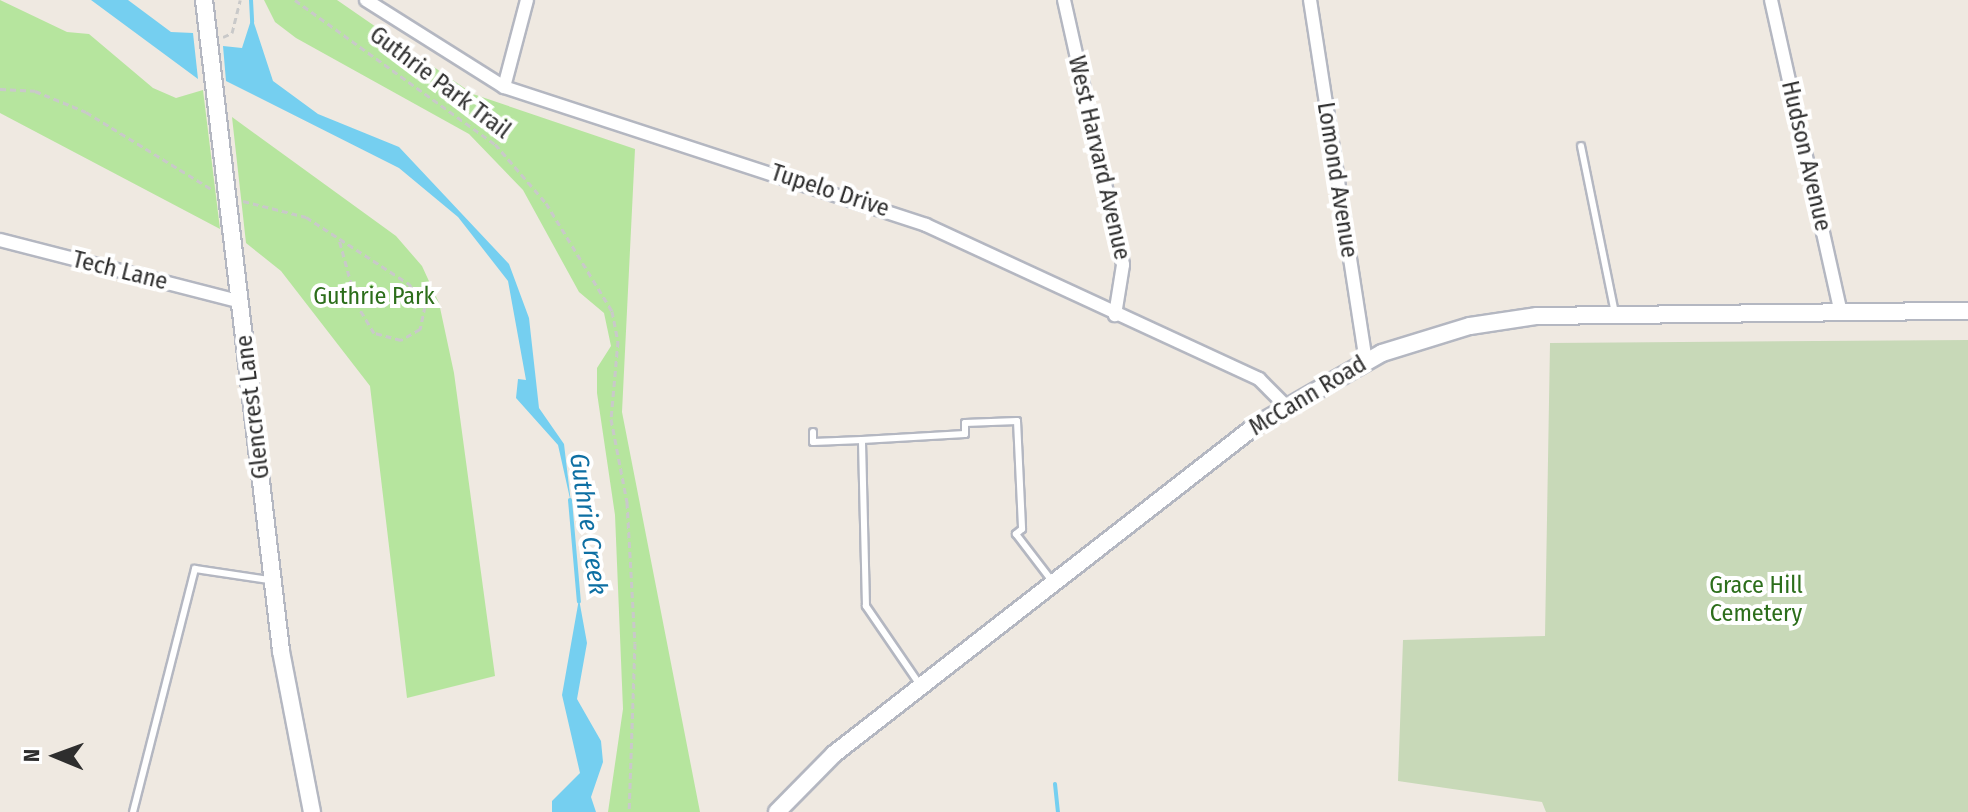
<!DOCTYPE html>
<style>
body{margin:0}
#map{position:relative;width:1968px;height:812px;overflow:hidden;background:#efe9e1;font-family:"Fira Sans Condensed",sans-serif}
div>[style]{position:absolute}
.green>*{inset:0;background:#b6e59e}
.cemetery>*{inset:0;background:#c8d9b8}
.water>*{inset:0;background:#75cff0}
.stream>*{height:4px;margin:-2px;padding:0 2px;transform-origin:2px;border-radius:2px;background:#75cff0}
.path>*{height:3px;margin-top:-1.5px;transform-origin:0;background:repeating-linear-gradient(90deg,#c9c9c9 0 6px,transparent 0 10px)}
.roads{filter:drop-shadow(2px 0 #b4b7c1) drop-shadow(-2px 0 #b4b7c1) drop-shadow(0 2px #b4b7c1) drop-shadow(0 -2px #b4b7c1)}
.lane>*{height:6px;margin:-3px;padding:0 3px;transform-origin:3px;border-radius:3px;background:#fff}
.street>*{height:12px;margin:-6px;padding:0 6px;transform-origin:6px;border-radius:6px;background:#fff}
.secondary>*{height:16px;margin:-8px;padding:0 8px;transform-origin:8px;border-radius:8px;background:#fff}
span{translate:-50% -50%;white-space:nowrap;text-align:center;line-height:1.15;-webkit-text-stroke:8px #fff;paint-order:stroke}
.street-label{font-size:24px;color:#2e2e2e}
.park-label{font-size:24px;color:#2c6e1b}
.water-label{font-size:26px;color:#0d6fa3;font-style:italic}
.north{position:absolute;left:16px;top:716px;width:80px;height:80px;-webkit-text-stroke:6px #fff;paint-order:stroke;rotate:271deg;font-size:22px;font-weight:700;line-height:32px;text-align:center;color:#2e2e2e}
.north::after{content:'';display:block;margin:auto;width:28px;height:36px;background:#2e2e2e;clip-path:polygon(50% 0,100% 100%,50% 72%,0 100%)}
</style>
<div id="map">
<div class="green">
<i style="clip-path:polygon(0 0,67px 32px,89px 34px,153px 88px,176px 98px,203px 90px,220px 229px,0 113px)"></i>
<i style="clip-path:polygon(264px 0,337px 0,473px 94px,635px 149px,622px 412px,700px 812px,608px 812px,623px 709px,615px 515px,597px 393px,597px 368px,611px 346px,604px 313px,579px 292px,523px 190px,469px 134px,296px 38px,275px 22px)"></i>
<i style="clip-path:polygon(232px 117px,396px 236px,422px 266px,439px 303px,454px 373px,495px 676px,407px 698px,370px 386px,281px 271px,246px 243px)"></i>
</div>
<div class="cemetery">
<i style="clip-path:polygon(1968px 340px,1968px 812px,1546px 812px,1542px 802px,1398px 781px,1403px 640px,1545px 636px,1550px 343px)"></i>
</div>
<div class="water">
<i style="clip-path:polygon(91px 0,128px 0,171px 32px,193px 33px,198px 79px)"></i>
<i style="clip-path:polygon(252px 17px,273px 81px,318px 114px,399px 147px,509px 264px,529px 318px,539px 408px,564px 444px,571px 503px,558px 445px,516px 398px,518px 379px,526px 380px,508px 281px,458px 217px,399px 168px,226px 81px,223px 46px,242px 48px)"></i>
<i style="clip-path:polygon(579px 599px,587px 643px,577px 699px,601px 741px,603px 762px,591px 797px,596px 812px,552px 812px,552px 801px,580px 773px,562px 695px)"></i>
</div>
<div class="stream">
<i style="left:251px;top:0;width:22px;rotate:87deg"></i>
<i style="left:570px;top:500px;width:102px;rotate:85deg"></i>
<i style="left:1055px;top:784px;width:28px;rotate:84deg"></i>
</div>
<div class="path">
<i style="left:295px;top:0;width:246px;rotate:35.8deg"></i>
<i style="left:495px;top:144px;width:78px;rotate:49.2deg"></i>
<i style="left:546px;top:203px;width:127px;rotate:58.6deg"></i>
<i style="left:612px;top:311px;width:31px;rotate:79deg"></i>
<i style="left:618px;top:341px;width:78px;rotate:95.1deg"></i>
<i style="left:611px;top:419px;width:85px;rotate:79.1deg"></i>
<i style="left:627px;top:502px;width:141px;rotate:86.8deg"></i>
<i style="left:635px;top:643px;width:169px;rotate:92deg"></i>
<i style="left:223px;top:37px;width:10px;rotate:-24deg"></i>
<i style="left:232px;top:33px;width:34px;rotate:-76deg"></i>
<i style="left:0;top:89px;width:35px;rotate:3deg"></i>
<i style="left:35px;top:91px;width:55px;rotate:22.4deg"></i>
<i style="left:86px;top:112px;width:149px;rotate:31.6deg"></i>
<i style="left:243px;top:201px;width:65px;rotate:14.3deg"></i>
<i style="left:306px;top:217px;width:123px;rotate:33deg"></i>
<i style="left:409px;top:284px;width:27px;rotate:54deg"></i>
<i style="left:425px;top:306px;width:24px;rotate:102deg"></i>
<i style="left:420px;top:329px;width:22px;rotate:150deg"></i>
<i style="left:401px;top:340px;width:28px;rotate:-165deg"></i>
<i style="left:374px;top:333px;width:33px;rotate:-121deg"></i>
<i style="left:357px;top:305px;width:68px;rotate:-105.3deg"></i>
</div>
<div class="roads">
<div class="lane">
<i style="left:1581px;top:146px;width:170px;rotate:78.5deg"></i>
<i style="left:813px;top:432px;width:10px;rotate:90deg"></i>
<i style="left:813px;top:442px;width:49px;rotate:-2.3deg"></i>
<i style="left:920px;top:685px;width:96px;rotate:-124.4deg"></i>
<i style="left:866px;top:606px;width:166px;rotate:-91.4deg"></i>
<i style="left:862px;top:440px;width:103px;rotate:-3.3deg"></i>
<i style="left:965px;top:434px;width:11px;rotate:-90deg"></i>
<i style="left:965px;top:423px;width:52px;rotate:-2.2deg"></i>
<i style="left:1017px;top:421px;width:108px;rotate:87.3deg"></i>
<i style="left:1022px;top:529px;width:8px;rotate:140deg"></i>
<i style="left:1016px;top:534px;width:59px;rotate:52.5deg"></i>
<i style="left:133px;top:812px;width:251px;rotate:-75.7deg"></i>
<i style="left:195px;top:569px;width:75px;rotate:8.5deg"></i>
</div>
<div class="street">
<i style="left:366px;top:0;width:163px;rotate:32.2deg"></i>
<i style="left:504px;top:87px;width:444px;rotate:18.1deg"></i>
<i style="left:926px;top:225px;width:367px;rotate:24.8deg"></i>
<i style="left:1259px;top:379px;width:37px;rotate:45deg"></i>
<i style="left:1064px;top:0;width:271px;rotate:77.4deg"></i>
<i style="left:1123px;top:265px;width:51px;rotate:99.1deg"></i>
<i style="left:1310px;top:0;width:364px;rotate:81.2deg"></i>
<i style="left:1771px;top:0;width:321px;rotate:77.4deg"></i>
<i style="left:504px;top:87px;width:90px;rotate:-75.2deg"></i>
<i style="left:0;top:240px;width:249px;rotate:14.4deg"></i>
</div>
<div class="secondary">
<i style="left:204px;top:0;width:656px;rotate:83.25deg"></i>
<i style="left:281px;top:651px;width:164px;rotate:79.1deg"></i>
<i style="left:777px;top:812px;width:81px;rotate:-45.5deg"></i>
<i style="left:834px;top:754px;width:534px;rotate:-37.92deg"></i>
<i style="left:1255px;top:426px;width:146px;rotate:-29.9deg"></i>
<i style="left:1382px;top:353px;width:92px;rotate:-17.1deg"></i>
<i style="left:1470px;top:326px;width:68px;rotate:-8.5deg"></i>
<i style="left:1537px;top:316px;width:431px;rotate:-0.7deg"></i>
</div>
</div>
<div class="street-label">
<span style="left:440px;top:83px;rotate:37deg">Guthrie Park Trail</span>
<span style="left:1806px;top:156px;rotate:77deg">Hudson Avenue</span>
<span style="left:1099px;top:158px;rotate:77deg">West Harvard Avenue</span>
<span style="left:1337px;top:180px;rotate:81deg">Lomond Avenue</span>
<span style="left:830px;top:191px;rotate:18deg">Tupelo Drive</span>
<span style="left:120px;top:271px;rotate:14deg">Tech Lane</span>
<span style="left:1308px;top:396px;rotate:-31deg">McCann Road</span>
<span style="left:253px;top:407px;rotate:-97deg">Glencrest Lane</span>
</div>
<div class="park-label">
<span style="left:374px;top:297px">Guthrie Park</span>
<span style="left:1756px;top:600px">Grace Hill<br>Cemetery</span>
</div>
<div class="water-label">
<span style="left:588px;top:524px;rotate:82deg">Guthrie Creek</span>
</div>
<div class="north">N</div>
</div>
